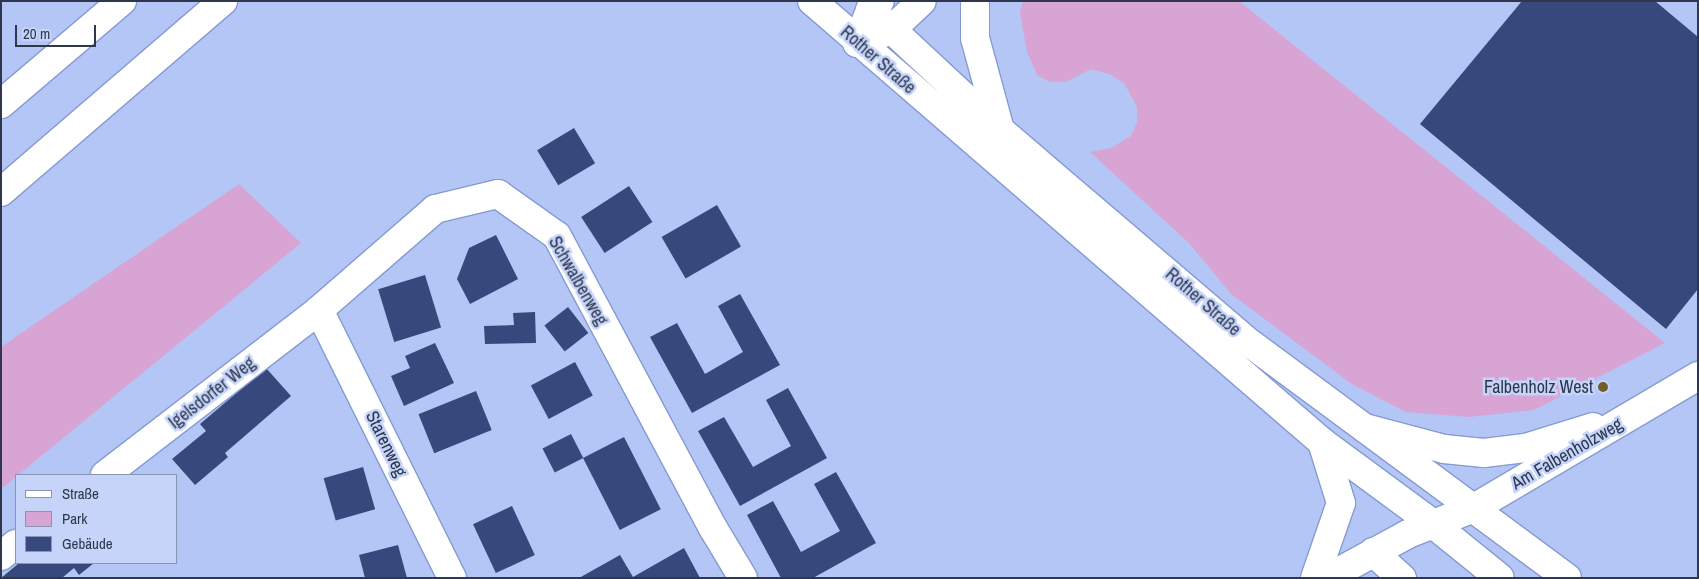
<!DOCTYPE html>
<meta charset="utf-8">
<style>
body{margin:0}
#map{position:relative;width:1699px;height:579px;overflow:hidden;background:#b4c6f6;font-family:"Archivo Narrow",sans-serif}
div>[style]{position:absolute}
.green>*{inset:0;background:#d7a4d4}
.building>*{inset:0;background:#36487c;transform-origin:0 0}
.roads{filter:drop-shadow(1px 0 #859ad2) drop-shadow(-1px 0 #859ad2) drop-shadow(0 1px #859ad2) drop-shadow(0 -1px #859ad2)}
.minor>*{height:28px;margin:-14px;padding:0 14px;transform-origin:14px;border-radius:14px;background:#fff}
.major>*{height:28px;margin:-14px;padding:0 14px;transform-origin:14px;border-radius:14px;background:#fff}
.highway>*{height:28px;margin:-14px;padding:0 14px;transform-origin:14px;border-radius:14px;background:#fff}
.dots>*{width:14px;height:14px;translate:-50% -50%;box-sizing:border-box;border:2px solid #c5d4f8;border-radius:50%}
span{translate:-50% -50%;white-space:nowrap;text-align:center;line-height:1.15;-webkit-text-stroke:5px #c5d4f8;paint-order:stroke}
.street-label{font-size:18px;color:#2e374e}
.poi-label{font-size:18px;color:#2e374e}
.right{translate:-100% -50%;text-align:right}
.frame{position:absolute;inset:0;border:2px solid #2e374e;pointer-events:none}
.legend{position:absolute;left:15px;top:474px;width:162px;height:90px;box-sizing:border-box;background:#c5d4f8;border:1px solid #8995b4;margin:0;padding:6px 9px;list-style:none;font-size:15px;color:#2e374e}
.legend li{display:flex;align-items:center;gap:10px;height:25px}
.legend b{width:25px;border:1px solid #8995b4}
.scale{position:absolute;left:15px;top:25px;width:81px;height:22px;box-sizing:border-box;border:2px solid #2e374e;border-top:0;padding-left:6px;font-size:15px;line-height:18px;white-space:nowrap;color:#2e374e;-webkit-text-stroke:4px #c5d4f8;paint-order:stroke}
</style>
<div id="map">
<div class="green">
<i style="clip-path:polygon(1023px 1px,1239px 1px,1665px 343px,1534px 410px,1469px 417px,1406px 412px,1352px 384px,1231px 294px,1190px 244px,1090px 152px,1111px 148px,1131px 136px,1137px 122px,1137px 107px,1124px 83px,1109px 74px,1091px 69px,1066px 82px,1050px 82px,1037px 75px,1027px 52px,1020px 13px)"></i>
<i style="clip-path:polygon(239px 184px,301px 243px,1px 489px,1px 347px)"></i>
</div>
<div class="building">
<i style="clip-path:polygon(1522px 1px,1655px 1px,1698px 37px,1698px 289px,1666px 329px,1420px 124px)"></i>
<i style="left:574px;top:128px;width:41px;height:43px;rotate:59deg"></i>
<i style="left:629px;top:186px;width:43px;height:57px;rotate:57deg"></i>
<i style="left:717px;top:205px;width:48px;height:64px;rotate:60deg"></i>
<i style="clip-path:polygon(496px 235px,518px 279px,470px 304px,457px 279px,469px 248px)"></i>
<i style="left:425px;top:275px;width:55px;height:49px;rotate:73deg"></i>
<i style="clip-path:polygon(740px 294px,780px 365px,692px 413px,650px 337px,677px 323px,705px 374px,743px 352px,718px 306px)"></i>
<i style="left:568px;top:307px;width:33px;height:30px;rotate:52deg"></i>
<i style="clip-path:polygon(535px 312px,536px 343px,485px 344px,484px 326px,514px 325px,513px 313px)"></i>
<i style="clip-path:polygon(435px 343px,454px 383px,404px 406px,391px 376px,410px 368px,405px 356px)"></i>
<i style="left:575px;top:362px;width:38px;height:50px;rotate:62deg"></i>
<i style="clip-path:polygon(266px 368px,291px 396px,225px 453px,228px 457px,195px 485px,172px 459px,206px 431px,200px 424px)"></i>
<i style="clip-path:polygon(788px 388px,827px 458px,740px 506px,698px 431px,724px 417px,753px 467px,791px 446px,766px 400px)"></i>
<i style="left:476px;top:391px;width:42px;height:62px;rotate:68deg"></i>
<i style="left:571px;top:434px;width:27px;height:32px;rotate:63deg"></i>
<i style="left:624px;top:437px;width:81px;height:46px;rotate:63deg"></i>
<i style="left:363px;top:467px;width:44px;height:41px;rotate:74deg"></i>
<i style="clip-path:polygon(836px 472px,876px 543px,813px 578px,781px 578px,747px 515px,773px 501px,801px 552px,840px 531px,814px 484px)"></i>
<i style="left:512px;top:506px;width:54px;height:43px;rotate:65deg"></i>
<i style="clip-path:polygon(398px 545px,407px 578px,365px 578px,359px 555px)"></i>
<i style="clip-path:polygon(684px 548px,700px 578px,579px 578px,620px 555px,633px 577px)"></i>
<i style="clip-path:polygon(19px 563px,94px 563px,79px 575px,74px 568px,62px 578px,1px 578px)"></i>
</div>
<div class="roads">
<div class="minor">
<i style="left:319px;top:310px;width:299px;rotate:63.6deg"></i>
<i style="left:1365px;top:428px;width:82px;rotate:14.9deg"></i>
<i style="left:1444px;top:449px;width:40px;rotate:5.7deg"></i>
<i style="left:1484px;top:453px;width:41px;rotate:-7deg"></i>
<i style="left:1525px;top:448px;width:71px;rotate:-17.2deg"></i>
<i style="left:105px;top:475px;width:270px;rotate:-37.6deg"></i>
<i style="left:319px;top:310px;width:154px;rotate:-41deg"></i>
<i style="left:435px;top:209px;width:65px;rotate:-13.4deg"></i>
<i style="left:498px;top:194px;width:72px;rotate:35.4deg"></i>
<i style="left:557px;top:236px;width:331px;rotate:61.9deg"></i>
<i style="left:713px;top:528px;width:58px;rotate:59deg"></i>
<i style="left:1373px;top:552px;width:39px;rotate:42deg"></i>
<i style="left:1px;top:556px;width:19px;rotate:-39deg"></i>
<i style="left:1315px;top:578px;width:79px;rotate:-70.9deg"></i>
<i style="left:1341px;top:503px;width:64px;rotate:-107.3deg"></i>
<i style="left:1327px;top:578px;width:92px;rotate:-28.5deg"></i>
<i style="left:1408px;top:534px;width:71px;rotate:-21.5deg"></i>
<i style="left:1474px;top:508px;width:260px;rotate:-30.5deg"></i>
</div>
<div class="major">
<i style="left:812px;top:1px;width:674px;rotate:40.85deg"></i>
<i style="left:1322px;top:442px;width:137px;rotate:36.4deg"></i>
<i style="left:1432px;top:523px;width:87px;rotate:39deg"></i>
<i style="left:875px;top:14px;width:171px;rotate:42.9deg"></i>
<i style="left:1000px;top:130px;width:330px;rotate:40.5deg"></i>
<i style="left:1251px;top:344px;width:393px;rotate:36.5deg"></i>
</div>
<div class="highway">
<i style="left:975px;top:1px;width:37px;rotate:90deg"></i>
<i style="left:975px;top:38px;width:95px;rotate:74.8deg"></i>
<i style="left:857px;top:43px;width:36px;rotate:-21deg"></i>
<i style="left:891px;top:30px;width:42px;rotate:-43.1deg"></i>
<i style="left:857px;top:43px;width:35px;rotate:-68deg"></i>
<i style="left:870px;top:10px;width:13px;rotate:-42deg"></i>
<i style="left:1px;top:104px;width:159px;rotate:-40.4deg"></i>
<i style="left:1px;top:192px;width:293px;rotate:-40.7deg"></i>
</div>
</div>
<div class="dots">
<i style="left:1603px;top:387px;background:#715e2d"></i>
</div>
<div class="street-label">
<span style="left:878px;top:60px;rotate:41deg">Rother Straße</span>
<span style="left:578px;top:281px;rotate:60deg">Schwalbenweg</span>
<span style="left:1203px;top:302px;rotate:41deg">Rother Straße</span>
<span style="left:212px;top:393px;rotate:-38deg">Igelsdorfer Weg</span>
<span style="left:386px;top:444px;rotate:64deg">Starenweg</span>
<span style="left:1567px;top:454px;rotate:-30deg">Am Falbenholzweg</span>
</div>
<div class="poi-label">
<span class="right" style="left:1593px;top:387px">Falbenholz West</span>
</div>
<div class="frame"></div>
<ul class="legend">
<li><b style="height:6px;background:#fff"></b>Straße</li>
<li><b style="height:14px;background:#d7a4d4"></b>Park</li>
<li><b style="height:14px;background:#36487c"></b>Gebäude</li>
</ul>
<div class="scale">20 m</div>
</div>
